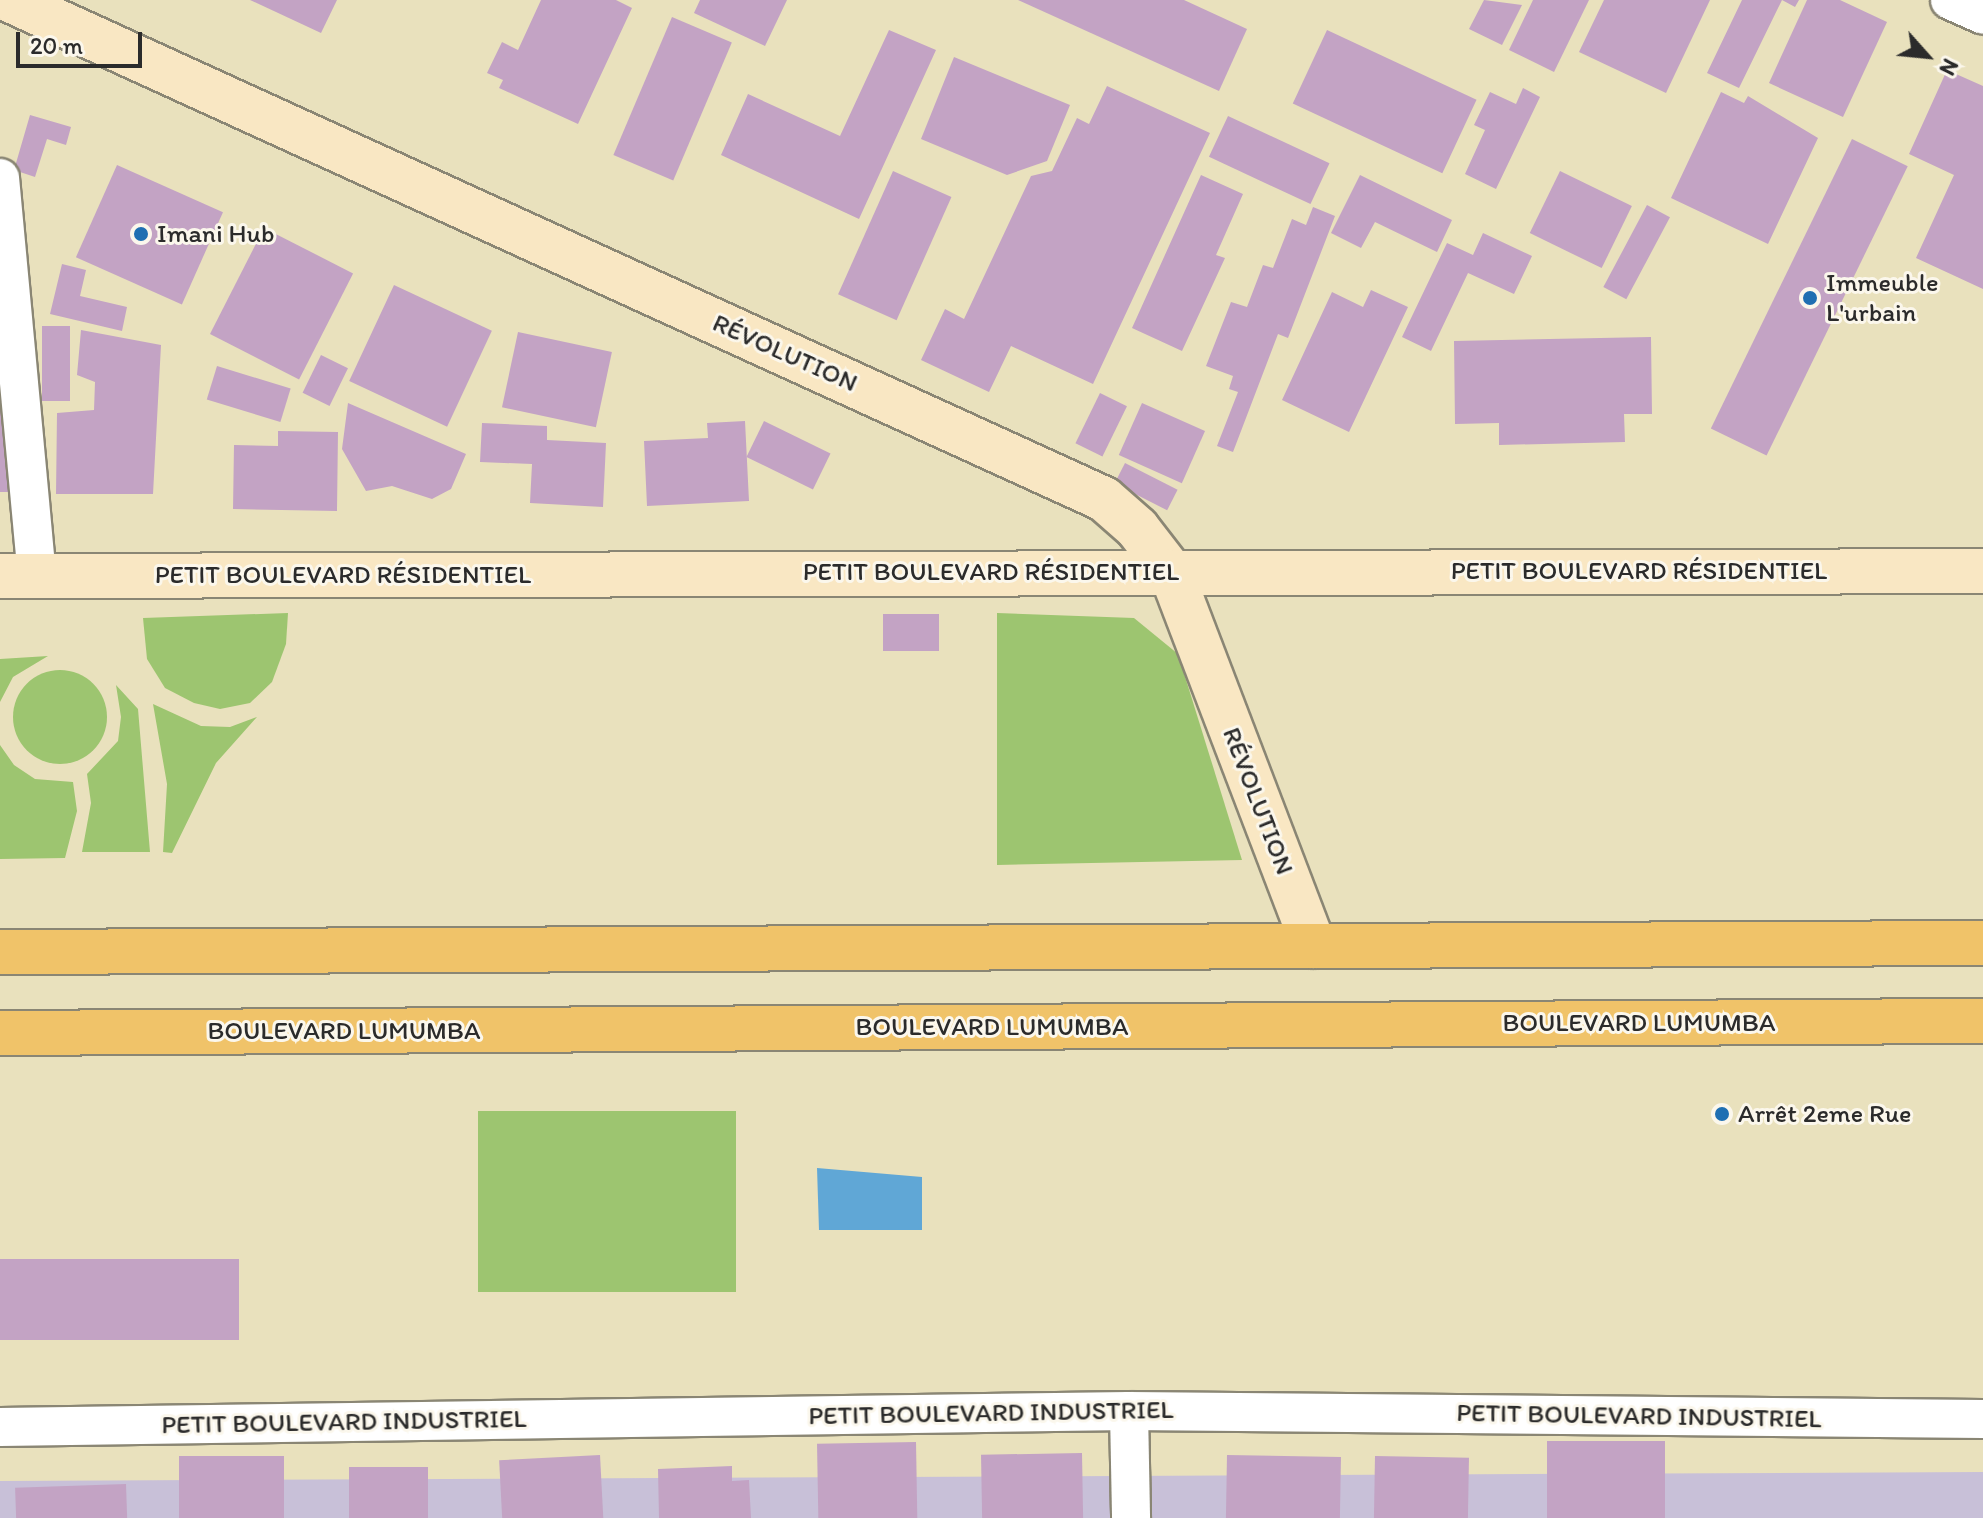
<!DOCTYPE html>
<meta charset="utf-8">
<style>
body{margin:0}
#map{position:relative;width:1983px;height:1518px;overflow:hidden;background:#e9e1bd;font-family:Itim,sans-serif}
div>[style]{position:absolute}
.industrial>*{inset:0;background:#c8c0d8}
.green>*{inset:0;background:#9dc570;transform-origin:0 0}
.round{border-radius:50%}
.water>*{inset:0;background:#60a7d6}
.building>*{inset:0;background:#c3a3c4;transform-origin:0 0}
.roads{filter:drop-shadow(2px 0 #8a8674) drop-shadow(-2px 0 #8a8674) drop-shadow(0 2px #8a8674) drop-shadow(0 -2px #8a8674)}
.street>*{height:38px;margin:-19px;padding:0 19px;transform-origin:19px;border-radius:19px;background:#fff}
.secondary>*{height:44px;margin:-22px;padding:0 22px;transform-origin:22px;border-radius:22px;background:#f9e7c3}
.highway>*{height:44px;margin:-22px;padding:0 22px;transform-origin:22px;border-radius:22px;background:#f0c369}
.dots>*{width:22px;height:22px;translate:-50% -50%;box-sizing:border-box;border:4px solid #fbf7ec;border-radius:50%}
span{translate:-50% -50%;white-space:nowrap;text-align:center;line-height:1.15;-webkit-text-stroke:6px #fbf7ec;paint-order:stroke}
.poi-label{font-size:26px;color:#2b2b2b}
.left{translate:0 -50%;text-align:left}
.street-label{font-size:26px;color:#2b2b2b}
.north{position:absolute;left:1887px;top:16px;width:80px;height:80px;-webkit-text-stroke:6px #fbf7ec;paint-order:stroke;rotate:117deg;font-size:22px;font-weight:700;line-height:32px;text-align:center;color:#2b2b2b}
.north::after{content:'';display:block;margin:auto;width:28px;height:36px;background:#2b2b2b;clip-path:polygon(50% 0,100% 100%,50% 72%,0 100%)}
.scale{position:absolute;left:16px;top:32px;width:126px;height:36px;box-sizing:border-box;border:4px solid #2b2b2b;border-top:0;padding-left:10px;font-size:24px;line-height:28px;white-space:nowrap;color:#2b2b2b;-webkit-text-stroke:6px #fbf7ec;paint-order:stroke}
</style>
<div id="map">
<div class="industrial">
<i style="clip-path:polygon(1983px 1472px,1983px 1518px,0 1518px,0 1481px)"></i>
</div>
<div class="green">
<i style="clip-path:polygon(288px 613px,286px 644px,272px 682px,250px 703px,220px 709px,194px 703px,165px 688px,147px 659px,143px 618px)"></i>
<i style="clip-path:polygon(997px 613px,1134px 618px,1178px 654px,1242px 860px,997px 865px)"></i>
<i style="clip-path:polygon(48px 656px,13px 677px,0 702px,0 659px)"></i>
<i class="round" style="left:13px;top:670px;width:94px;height:94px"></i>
<i style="clip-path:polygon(116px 685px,138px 709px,150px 852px,82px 852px,91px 803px,87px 774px,118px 741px,121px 717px)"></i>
<i style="clip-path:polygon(153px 704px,201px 726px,230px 727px,257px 717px,216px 763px,172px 853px,163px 852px,167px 784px)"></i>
<i style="clip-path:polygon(0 745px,14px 765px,35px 779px,73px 782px,77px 811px,65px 858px,0 859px)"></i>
<i style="left:736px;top:1111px;width:181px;height:258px;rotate:90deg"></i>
</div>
<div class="water">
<i style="clip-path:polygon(817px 1168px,922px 1177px,922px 1230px,819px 1230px)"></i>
</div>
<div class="building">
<i style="clip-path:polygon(250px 0,337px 0,321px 33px)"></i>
<i style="clip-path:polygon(541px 0,616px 0,632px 8px,578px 124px,499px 88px,503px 80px,487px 73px,502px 42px,518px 50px)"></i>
<i style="clip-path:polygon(700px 0,787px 0,765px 46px,694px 13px)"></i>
<i style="clip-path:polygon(1018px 0,1184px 0,1247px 29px,1219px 91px)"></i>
<i style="clip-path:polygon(1484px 0,1522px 5px,1502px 45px,1469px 29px)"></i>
<i style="clip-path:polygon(1533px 0,1589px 0,1554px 72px,1509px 50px)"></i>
<i style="clip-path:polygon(1604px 0,1710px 0,1666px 93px,1579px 52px)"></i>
<i style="clip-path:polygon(1742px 0,1799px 0,1795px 7px,1782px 0,1739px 88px,1707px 73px)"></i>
<i style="clip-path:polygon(1807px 0,1840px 0,1887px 22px,1843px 117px,1769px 83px)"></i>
<i style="left:672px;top:17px;width:65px;height:150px;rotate:23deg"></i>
<i style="clip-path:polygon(889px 30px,936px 50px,859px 219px,721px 155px,748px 94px,840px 136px)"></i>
<i style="left:1327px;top:30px;width:165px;height:81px;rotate:25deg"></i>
<i style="clip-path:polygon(954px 57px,1070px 105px,1047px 161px,1007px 175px,921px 139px)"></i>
<i style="clip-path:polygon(1947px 70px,1983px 86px,1983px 289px,1916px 258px,1954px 175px,1909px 154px)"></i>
<i style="clip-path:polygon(1107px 86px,1210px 133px,1093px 384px,1011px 346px,989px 392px,921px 360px,945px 309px,964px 319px,1031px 176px,1052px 171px,1077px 118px,1089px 124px)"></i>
<i style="clip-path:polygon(1523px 88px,1540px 97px,1496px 189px,1465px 174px,1485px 130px,1474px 125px,1490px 92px,1516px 104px)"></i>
<i style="clip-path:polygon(1721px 92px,1744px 103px,1748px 96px,1818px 138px,1768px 244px,1671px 198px)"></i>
<i style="clip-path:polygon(30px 115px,71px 127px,66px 145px,47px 139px,35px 177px,14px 170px)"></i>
<i style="left:1228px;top:116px;width:112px;height:45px;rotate:25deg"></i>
<i style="left:1852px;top:139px;width:62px;height:322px;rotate:26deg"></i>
<i style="left:117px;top:165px;width:116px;height:101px;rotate:24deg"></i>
<i style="left:893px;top:171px;width:64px;height:135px;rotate:24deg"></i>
<i style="left:1560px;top:171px;width:80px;height:69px;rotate:26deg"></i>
<i style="clip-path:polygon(1201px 175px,1243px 194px,1216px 255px,1225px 258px,1182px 351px,1132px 328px)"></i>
<i style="clip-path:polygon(1360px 175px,1452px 220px,1437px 252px,1375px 222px,1361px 248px,1331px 233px)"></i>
<i style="left:1647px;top:205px;width:26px;height:93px;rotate:28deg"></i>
<i style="clip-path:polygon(1313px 207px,1335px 216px,1288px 338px,1278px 334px,1233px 452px,1217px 446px,1238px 392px,1229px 389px,1233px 376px,1206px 366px,1231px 302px,1247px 307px,1263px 265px,1273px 268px,1292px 219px,1306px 225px)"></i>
<i style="left:264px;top:228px;width:100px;height:119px;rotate:27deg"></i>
<i style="clip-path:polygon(1483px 233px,1532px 256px,1514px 294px,1468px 273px,1431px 351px,1402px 337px,1447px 243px,1473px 255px)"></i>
<i style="clip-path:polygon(62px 264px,86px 270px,80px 296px,127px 307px,122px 331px,50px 314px)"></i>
<i style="left:394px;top:285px;width:108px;height:106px;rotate:25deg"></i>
<i style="clip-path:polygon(1371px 290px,1408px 307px,1349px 432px,1282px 400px,1332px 292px,1363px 307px)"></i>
<i style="left:42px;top:326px;width:28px;height:75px"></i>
<i style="clip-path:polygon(81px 330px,161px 345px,153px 494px,56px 494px,57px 413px,94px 410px,95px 382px,77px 375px)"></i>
<i style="left:518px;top:332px;width:96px;height:77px;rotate:12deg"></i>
<i style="clip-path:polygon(1651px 337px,1652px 414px,1624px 414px,1625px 442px,1499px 445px,1499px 423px,1455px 424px,1454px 341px)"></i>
<i style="left:321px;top:355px;width:30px;height:42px;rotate:26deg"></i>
<i style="left:217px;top:366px;width:77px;height:35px;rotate:17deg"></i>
<i style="left:1100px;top:393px;width:30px;height:56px;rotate:26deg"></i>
<i style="clip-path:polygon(0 398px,6px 398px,8px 492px,0 492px)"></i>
<i style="clip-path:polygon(348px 403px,466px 454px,451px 489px,432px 499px,392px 486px,366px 491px,342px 449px)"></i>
<i style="left:1142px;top:403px;width:69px;height:57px;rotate:24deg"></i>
<i style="clip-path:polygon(745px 421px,749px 501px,647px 506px,644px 441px,708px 438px,707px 423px)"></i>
<i style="left:764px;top:421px;width:74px;height:40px;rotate:26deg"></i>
<i style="clip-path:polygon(482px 423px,547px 426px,547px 440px,606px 443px,603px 507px,530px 503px,532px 464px,480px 462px)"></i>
<i style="clip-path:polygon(278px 431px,338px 432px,337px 511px,233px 509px,234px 445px,278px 446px)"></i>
<i style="left:1125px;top:463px;width:59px;height:23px;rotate:27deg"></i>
<i style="left:883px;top:614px;width:56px;height:37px"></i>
<i style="left:0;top:1259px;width:239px;height:81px"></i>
<i style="left:1665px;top:1441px;width:77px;height:118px;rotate:90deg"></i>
<i style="left:916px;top:1442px;width:76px;height:99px;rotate:89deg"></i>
<i style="left:1082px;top:1453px;width:65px;height:101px;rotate:89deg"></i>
<i style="left:600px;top:1455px;width:63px;height:101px;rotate:87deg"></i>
<i style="left:1227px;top:1455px;width:114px;height:63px;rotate:1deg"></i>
<i style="left:179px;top:1456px;width:105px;height:62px"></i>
<i style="left:1375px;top:1456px;width:94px;height:62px;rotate:1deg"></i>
<i style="clip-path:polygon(732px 1466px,732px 1481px,749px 1480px,751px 1518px,659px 1518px,658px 1469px)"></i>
<i style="left:349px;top:1467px;width:79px;height:51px"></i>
<i style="left:126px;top:1484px;width:34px;height:111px;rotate:88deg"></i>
</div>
<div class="roads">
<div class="street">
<i style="left:1950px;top:0;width:36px;rotate:24deg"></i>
<i style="left:0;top:178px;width:400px;rotate:84.7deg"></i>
<i style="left:1129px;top:1411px;width:107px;rotate:88.9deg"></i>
<i style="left:0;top:1427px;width:1129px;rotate:-0.81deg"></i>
<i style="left:1129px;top:1411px;width:854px;rotate:0.54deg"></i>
</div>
<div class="secondary">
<i style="left:10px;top:0;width:1202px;rotate:24.52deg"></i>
<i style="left:1104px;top:499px;width:44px;rotate:41.3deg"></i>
<i style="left:1137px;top:528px;width:56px;rotate:52.3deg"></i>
<i style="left:1171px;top:572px;width:400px;rotate:69.1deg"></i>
<i style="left:0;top:576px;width:1983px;rotate:-0.14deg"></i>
</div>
<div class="highway">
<i style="left:0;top:952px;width:1983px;rotate:-0.26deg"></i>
<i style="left:0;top:1033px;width:1983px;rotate:-0.35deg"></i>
</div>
</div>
<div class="dots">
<i style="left:141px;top:234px;background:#1f6fb2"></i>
<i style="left:1810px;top:298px;background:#1f6fb2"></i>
<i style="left:1722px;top:1114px;background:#1f6fb2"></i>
</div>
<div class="poi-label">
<span class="left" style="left:157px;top:234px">Imani Hub</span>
<span class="left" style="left:1826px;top:298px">Immeuble<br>L'urbain</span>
<span class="left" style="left:1738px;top:1114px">Arrêt 2eme Rue</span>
</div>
<div class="street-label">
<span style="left:785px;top:353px;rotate:24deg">RÉVOLUTION</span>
<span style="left:1639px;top:571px">PETIT BOULEVARD RÉSIDENTIEL</span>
<span style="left:991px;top:572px">PETIT BOULEVARD RÉSIDENTIEL</span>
<span style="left:343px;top:575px">PETIT BOULEVARD RÉSIDENTIEL</span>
<span style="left:1258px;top:801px;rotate:69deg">RÉVOLUTION</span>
<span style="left:1639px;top:1023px">BOULEVARD LUMUMBA</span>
<span style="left:992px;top:1027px">BOULEVARD LUMUMBA</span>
<span style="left:344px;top:1031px">BOULEVARD LUMUMBA</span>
<span style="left:991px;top:1413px;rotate:-1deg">PETIT BOULEVARD INDUSTRIEL</span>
<span style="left:1639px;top:1416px;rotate:1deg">PETIT BOULEVARD INDUSTRIEL</span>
<span style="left:344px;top:1422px;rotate:-1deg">PETIT BOULEVARD INDUSTRIEL</span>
</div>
<div class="north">N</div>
<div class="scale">20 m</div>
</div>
